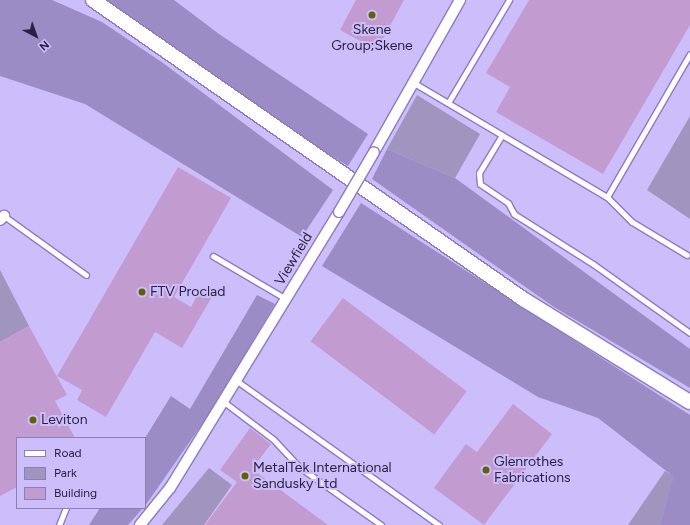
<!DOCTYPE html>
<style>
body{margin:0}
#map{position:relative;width:690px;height:525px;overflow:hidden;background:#ccbdfb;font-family:Figtree,sans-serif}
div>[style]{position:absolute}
.green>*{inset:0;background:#9f95be}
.forest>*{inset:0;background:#9b8cc5}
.building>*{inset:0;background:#c29cd1;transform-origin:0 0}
.roads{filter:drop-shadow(1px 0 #8e7ac3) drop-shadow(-1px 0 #8e7ac3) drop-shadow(0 1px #8e7ac3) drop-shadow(0 -1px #8e7ac3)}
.lane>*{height:5px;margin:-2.5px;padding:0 2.5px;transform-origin:2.5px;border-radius:2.5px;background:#fff}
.street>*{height:10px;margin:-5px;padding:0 5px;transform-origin:5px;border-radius:5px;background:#fff}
.secondary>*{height:14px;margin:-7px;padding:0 7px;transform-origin:7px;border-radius:7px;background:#fff}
.bridges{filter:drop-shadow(1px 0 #8e7ac3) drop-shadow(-1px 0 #8e7ac3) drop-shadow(0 1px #8e7ac3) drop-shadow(0 -1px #8e7ac3)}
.street-bridge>*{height:10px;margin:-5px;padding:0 5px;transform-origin:5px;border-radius:5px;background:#fff}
.dots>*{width:11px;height:11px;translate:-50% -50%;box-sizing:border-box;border:2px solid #ccbdfb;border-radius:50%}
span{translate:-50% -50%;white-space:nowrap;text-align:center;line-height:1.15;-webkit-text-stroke:4px #ccbdfb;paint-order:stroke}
.poi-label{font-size:14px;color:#2a2240}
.left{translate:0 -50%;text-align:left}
.street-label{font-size:14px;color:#2a2240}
.legend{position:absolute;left:16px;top:437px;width:130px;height:72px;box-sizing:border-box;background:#ccbdfb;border:1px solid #8b7fb0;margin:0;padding:5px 7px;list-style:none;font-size:12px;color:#2a2240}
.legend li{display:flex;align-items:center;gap:8px;height:20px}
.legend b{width:20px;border:1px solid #8b7fb0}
.north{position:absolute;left:16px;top:16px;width:40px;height:40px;-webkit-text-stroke:3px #ccbdfb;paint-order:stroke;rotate:139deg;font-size:11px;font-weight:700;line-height:16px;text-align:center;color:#2a2240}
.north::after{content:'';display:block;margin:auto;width:14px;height:18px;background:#2a2240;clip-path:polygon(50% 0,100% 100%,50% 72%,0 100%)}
</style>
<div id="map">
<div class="green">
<i style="clip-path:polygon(417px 95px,480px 134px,455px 178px,387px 149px)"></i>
<i style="clip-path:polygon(690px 116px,690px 219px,647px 190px)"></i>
<i style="clip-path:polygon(0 270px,29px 326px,0 342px)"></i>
<i style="clip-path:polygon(209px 468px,232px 485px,204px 525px,162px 525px)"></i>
<i style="clip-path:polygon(665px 471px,675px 477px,660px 525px,628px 525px)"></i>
</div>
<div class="forest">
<i style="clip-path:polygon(0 0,52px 0,102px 22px,163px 63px,333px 190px,302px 237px,85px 104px,0 76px)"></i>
<i style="clip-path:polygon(101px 0,174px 0,219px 34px,368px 134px,348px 166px,303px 138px,147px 28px)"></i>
<i style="clip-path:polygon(387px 149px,455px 178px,690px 349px,690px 388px,554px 307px,372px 179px)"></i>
<i style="clip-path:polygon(361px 203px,690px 415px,690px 525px,660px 525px,674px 477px,598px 418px,538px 397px,322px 266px)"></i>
<i style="clip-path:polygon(257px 295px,275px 304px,207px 417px,145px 506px,145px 438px,171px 396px,190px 409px)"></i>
<i style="clip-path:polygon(100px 508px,143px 508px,128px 525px,89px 525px)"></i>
</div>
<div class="building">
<i style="clip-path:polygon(356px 0,404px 0,377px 50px,340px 30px)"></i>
<i style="clip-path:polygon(529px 0,690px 0,690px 25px,603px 174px,496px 112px,510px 87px,486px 73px)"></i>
<i style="clip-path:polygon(178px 167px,231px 198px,174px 297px,191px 307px,201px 288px,213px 295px,182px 348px,155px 332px,106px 417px,77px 400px,82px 390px,57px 376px)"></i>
<i style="left:343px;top:298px;width:155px;height:54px;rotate:37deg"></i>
<i style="clip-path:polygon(29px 326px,67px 395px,55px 401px,75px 438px,17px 438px,17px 487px,0 496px,0 342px)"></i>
<i style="clip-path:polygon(513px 404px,552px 434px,484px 525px,434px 488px,466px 444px,477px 452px)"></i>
<i style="clip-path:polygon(250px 428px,271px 444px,252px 469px,328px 525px,205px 525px,237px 482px,220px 470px)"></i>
</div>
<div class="roads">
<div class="lane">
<i style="left:414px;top:83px;width:224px;rotate:30.6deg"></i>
<i style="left:607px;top:197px;width:35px;rotate:45deg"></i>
<i style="left:632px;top:222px;width:64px;rotate:31deg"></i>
<i style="left:448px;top:103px;width:120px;rotate:-59.4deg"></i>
<i style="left:502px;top:135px;width:44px;rotate:121.2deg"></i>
<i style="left:479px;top:173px;width:11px;rotate:85deg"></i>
<i style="left:480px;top:184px;width:34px;rotate:34deg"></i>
<i style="left:508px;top:203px;width:13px;rotate:61deg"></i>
<i style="left:514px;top:214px;width:93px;rotate:32.3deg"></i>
<i style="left:593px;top:264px;width:119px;rotate:35.4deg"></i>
<i style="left:607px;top:197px;width:165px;rotate:-59.9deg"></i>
<i style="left:4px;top:216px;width:101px;rotate:35.7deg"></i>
<i style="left:213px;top:256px;width:85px;rotate:30.5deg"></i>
<i style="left:237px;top:381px;width:248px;rotate:35.5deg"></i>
<i style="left:224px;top:402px;width:61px;rotate:37.1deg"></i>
<i style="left:273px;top:439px;width:37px;rotate:47deg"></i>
<i style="left:298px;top:466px;width:102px;rotate:35.4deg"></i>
<i style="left:59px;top:525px;width:18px;rotate:-68deg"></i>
</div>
<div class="street">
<i style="left:374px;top:152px;width:175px;rotate:-60.5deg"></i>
<i style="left:0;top:220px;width:6px;rotate:-45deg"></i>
<i style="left:140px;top:525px;width:48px;rotate:-51deg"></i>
<i style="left:170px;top:488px;width:324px;rotate:-58.5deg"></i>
</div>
<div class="secondary">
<i style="left:93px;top:0;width:524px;rotate:34.81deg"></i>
<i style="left:523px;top:299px;width:196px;rotate:31.7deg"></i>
</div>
</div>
<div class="bridges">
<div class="street-bridge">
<i style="left:339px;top:212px;width:69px;rotate:-59.7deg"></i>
</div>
</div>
<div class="dots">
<i style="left:372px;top:15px;background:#5b6403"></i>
<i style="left:142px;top:292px;background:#5b6403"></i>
<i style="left:33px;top:420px;background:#5b6403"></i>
<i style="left:486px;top:470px;background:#5b6403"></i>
<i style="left:245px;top:476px;background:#5b6403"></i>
</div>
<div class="poi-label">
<span style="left:372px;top:38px">Skene<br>Group;Skene</span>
<span class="left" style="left:150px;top:292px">FTV Proclad</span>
<span class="left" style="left:41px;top:420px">Leviton</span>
<span class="left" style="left:494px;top:470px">Glenrothes<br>Fabrications</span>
<span class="left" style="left:253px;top:476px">MetalTek International<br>Sandusky Ltd</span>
</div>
<div class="street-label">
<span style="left:294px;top:259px;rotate:-59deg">Viewfield</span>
</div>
<ul class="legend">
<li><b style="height:5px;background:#fff"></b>Road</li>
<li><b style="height:11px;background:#9f95be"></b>Park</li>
<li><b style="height:11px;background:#c29cd1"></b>Building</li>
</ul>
<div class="north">N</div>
</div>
